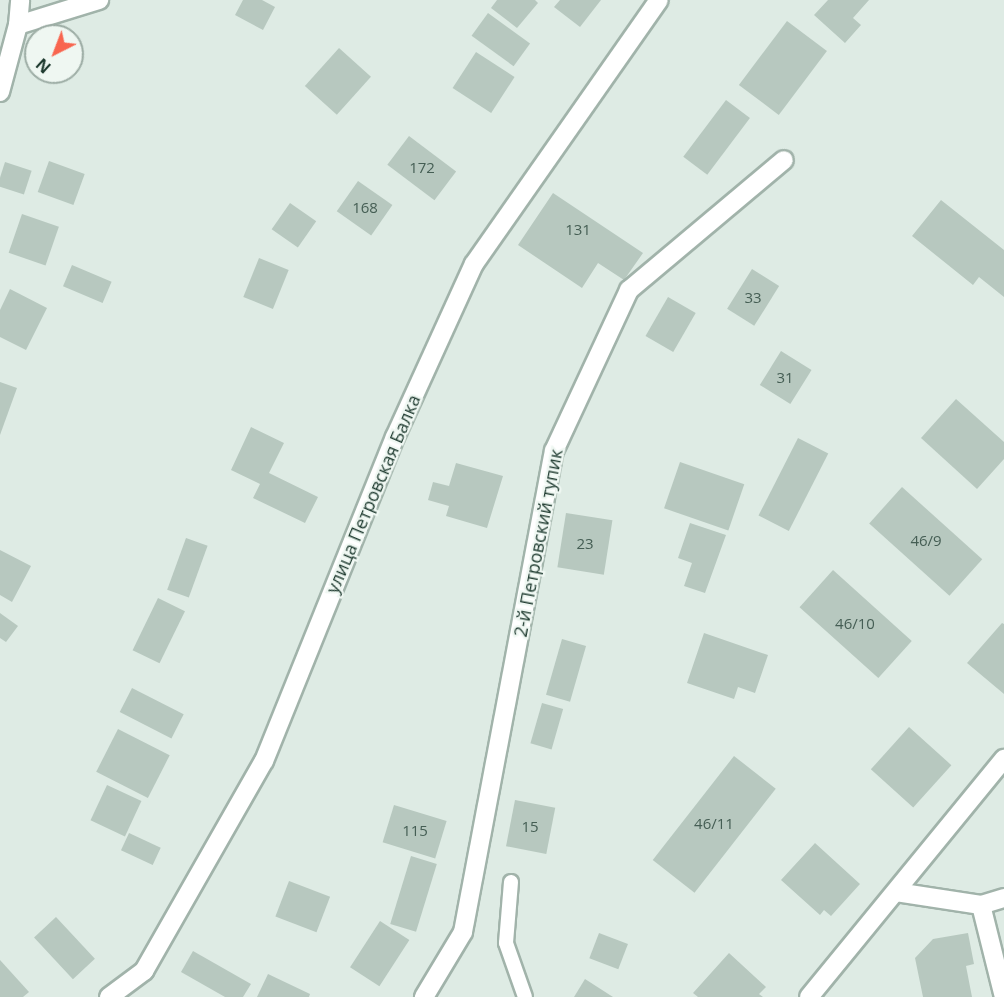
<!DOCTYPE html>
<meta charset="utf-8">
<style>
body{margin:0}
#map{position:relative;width:1004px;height:997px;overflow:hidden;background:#deebe4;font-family:"Open Sans",sans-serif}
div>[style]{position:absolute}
.building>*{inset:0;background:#b7c8bf;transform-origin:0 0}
.roads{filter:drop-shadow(2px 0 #a1b3aa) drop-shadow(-2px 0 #a1b3aa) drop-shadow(0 2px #a1b3aa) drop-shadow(0 -2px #a1b3aa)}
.lane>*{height:14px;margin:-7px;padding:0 7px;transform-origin:7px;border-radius:7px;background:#fff}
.street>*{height:18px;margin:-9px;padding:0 9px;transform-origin:9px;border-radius:9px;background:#fff}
span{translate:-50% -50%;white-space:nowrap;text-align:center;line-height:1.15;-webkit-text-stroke:4.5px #eff7f2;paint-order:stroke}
.number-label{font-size:15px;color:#455e54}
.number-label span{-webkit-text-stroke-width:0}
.street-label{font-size:18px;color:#1f3b30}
.north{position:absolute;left:24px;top:24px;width:60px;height:60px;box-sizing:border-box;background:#eff7f2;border:2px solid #9caca4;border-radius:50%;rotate:222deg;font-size:16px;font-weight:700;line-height:24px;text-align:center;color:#1f3b30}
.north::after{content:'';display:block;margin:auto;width:21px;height:27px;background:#f8654f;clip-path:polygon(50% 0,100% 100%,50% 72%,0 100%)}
</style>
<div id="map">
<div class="building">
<i style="clip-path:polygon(243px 0,262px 0,275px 7px,263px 30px,235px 15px)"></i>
<i style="clip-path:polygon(497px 0,535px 0,538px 3px,517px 28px,491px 8px)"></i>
<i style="clip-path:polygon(560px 0,601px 0,580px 27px,554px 7px)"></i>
<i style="clip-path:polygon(828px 0,869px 0,853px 18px,861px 25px,845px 43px,814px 15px)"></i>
<i style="left:488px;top:13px;width:52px;height:28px;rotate:36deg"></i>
<i style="left:787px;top:21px;width:50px;height:80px;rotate:37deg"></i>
<i style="left:339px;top:48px;width:43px;height:51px;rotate:42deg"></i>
<i style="left:476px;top:52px;width:46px;height:43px;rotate:33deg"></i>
<i style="left:726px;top:100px;width:30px;height:71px;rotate:37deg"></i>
<i style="left:409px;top:136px;width:59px;height:36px;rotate:37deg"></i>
<i style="left:49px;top:161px;width:38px;height:33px;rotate:20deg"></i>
<i style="left:5px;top:162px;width:28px;height:25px;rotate:18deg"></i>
<i style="left:358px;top:181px;width:42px;height:37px;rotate:35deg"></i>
<i style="clip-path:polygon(553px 193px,643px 253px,624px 280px,598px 263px,582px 288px,518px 245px)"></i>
<i style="clip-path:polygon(941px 200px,1004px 250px,1004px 297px,979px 277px,973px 285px,912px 236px)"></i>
<i style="left:290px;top:203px;width:32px;height:32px;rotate:35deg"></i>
<i style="left:22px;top:214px;width:39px;height:41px;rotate:19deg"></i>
<i style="left:259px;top:258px;width:32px;height:42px;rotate:22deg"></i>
<i style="left:72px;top:265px;width:43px;height:23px;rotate:23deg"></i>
<i style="left:752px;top:269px;width:32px;height:47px;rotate:32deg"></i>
<i style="clip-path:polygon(10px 289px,47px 308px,26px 350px,0 337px,0 310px)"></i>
<i style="left:668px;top:297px;width:32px;height:45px;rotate:30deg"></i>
<i style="left:781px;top:351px;width:36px;height:40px;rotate:32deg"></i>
<i style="clip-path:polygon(0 382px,17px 388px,0 435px)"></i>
<i style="clip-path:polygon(956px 399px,1004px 442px,1004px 459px,977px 489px,921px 438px)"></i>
<i style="clip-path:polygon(251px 427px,284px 443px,269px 473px,318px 497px,305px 523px,253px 498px,260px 484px,231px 470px)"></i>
<i style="left:798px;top:438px;width:34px;height:87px;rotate:27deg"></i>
<i style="left:680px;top:462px;width:68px;height:49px;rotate:19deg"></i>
<i style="clip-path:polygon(456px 463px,503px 476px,487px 528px,446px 516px,449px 506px,428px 500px,433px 482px,449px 486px)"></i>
<i style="left:902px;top:487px;width:108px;height:49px;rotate:42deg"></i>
<i style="left:566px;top:513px;width:47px;height:55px;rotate:9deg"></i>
<i style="clip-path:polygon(690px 523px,726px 535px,705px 593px,684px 586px,692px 563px,678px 558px)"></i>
<i style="left:186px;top:538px;width:23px;height:55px;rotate:20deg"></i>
<i style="clip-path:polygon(0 550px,31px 566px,12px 602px,0 595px)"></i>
<i style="left:833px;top:570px;width:106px;height:50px;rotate:42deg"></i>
<i style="left:158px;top:598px;width:30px;height:58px;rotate:26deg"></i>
<i style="clip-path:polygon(0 613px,18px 626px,6px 642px,0 638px)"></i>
<i style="clip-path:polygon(1002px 623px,1004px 624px,1004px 694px,967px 663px)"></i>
<i style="clip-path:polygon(704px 633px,768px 655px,755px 693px,738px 687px,734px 699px,687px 683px)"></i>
<i style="left:562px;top:639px;width:25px;height:58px;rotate:16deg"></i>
<i style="left:132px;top:688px;width:58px;height:27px;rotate:27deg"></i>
<i style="left:542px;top:703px;width:22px;height:42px;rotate:16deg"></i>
<i style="left:909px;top:727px;width:57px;height:57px;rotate:42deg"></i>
<i style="left:118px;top:729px;width:58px;height:48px;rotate:27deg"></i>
<i style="left:734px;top:756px;width:53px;height:132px;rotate:38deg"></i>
<i style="left:107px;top:785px;width:38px;height:39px;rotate:25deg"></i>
<i style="left:515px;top:800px;width:41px;height:47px;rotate:11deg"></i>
<i style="left:394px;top:805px;width:55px;height:39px;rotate:17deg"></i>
<i style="left:129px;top:833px;width:35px;height:19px;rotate:25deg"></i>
<i style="clip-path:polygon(815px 843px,860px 884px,831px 916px,824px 910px,820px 915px,781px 880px)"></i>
<i style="left:411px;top:856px;width:27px;height:71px;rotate:17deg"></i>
<i style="left:289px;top:881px;width:44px;height:38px;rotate:21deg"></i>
<i style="left:56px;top:917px;width:57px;height:30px;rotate:47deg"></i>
<i style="left:380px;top:921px;width:35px;height:55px;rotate:33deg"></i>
<i style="left:599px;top:933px;width:31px;height:27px;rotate:21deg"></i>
<i style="clip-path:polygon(968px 933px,974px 964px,966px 966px,972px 997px,923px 997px,915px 958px,933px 939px)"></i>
<i style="clip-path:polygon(193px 951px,251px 984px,243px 997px,225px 997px,181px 972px)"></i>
<i style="clip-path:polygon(729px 953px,766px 987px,759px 994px,763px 997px,698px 997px,693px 993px)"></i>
<i style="clip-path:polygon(0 960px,29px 992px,23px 997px,0 997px)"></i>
<i style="clip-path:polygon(268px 974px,310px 994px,309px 997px,257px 997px)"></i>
<i style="clip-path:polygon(585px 979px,613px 997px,574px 997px)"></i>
</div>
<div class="roads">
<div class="lane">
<i style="left:511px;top:882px;width:61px;rotate:94.7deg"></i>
<i style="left:506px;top:943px;width:57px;rotate:70.6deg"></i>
</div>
<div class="street">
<i style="left:18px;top:25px;width:85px;rotate:-17.2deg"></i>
<i style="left:0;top:92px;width:69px;rotate:-75deg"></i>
<i style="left:18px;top:25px;width:25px;rotate:-85deg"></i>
<i style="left:896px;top:892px;width:86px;rotate:8.7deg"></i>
<i style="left:981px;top:905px;width:24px;rotate:-17deg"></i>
<i style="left:981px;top:905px;width:95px;rotate:76deg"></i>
<i style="left:109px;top:997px;width:44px;rotate:-36.6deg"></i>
<i style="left:144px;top:971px;width:242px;rotate:-60.3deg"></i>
<i style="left:264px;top:761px;width:349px;rotate:-68deg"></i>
<i style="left:395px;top:437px;width:190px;rotate:-65.5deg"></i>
<i style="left:474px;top:264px;width:322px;rotate:-55deg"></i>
<i style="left:424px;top:997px;width:76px;rotate:-59deg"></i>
<i style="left:463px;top:932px;width:490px;rotate:-79.3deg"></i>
<i style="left:554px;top:451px;width:178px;rotate:-65deg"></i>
<i style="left:629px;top:290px;width:202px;rotate:-40deg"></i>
<i style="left:809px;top:997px;width:308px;rotate:-50.7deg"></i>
</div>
</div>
<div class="number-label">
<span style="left:422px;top:168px">172</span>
<span style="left:365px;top:208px">168</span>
<span style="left:578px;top:230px">131</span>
<span style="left:753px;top:298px">33</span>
<span style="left:785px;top:378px">31</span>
<span style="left:926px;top:541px">46/9</span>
<span style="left:585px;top:544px">23</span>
<span style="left:855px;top:624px">46/10</span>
<span style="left:714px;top:824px">46/11</span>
<span style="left:530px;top:827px">15</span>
<span style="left:415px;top:831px">115</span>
</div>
<div class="street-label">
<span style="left:373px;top:494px;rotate:-67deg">улица Петровская Балка</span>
<span style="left:538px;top:543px;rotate:-79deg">2-й Петровский тупик</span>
</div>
<div class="north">N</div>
</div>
